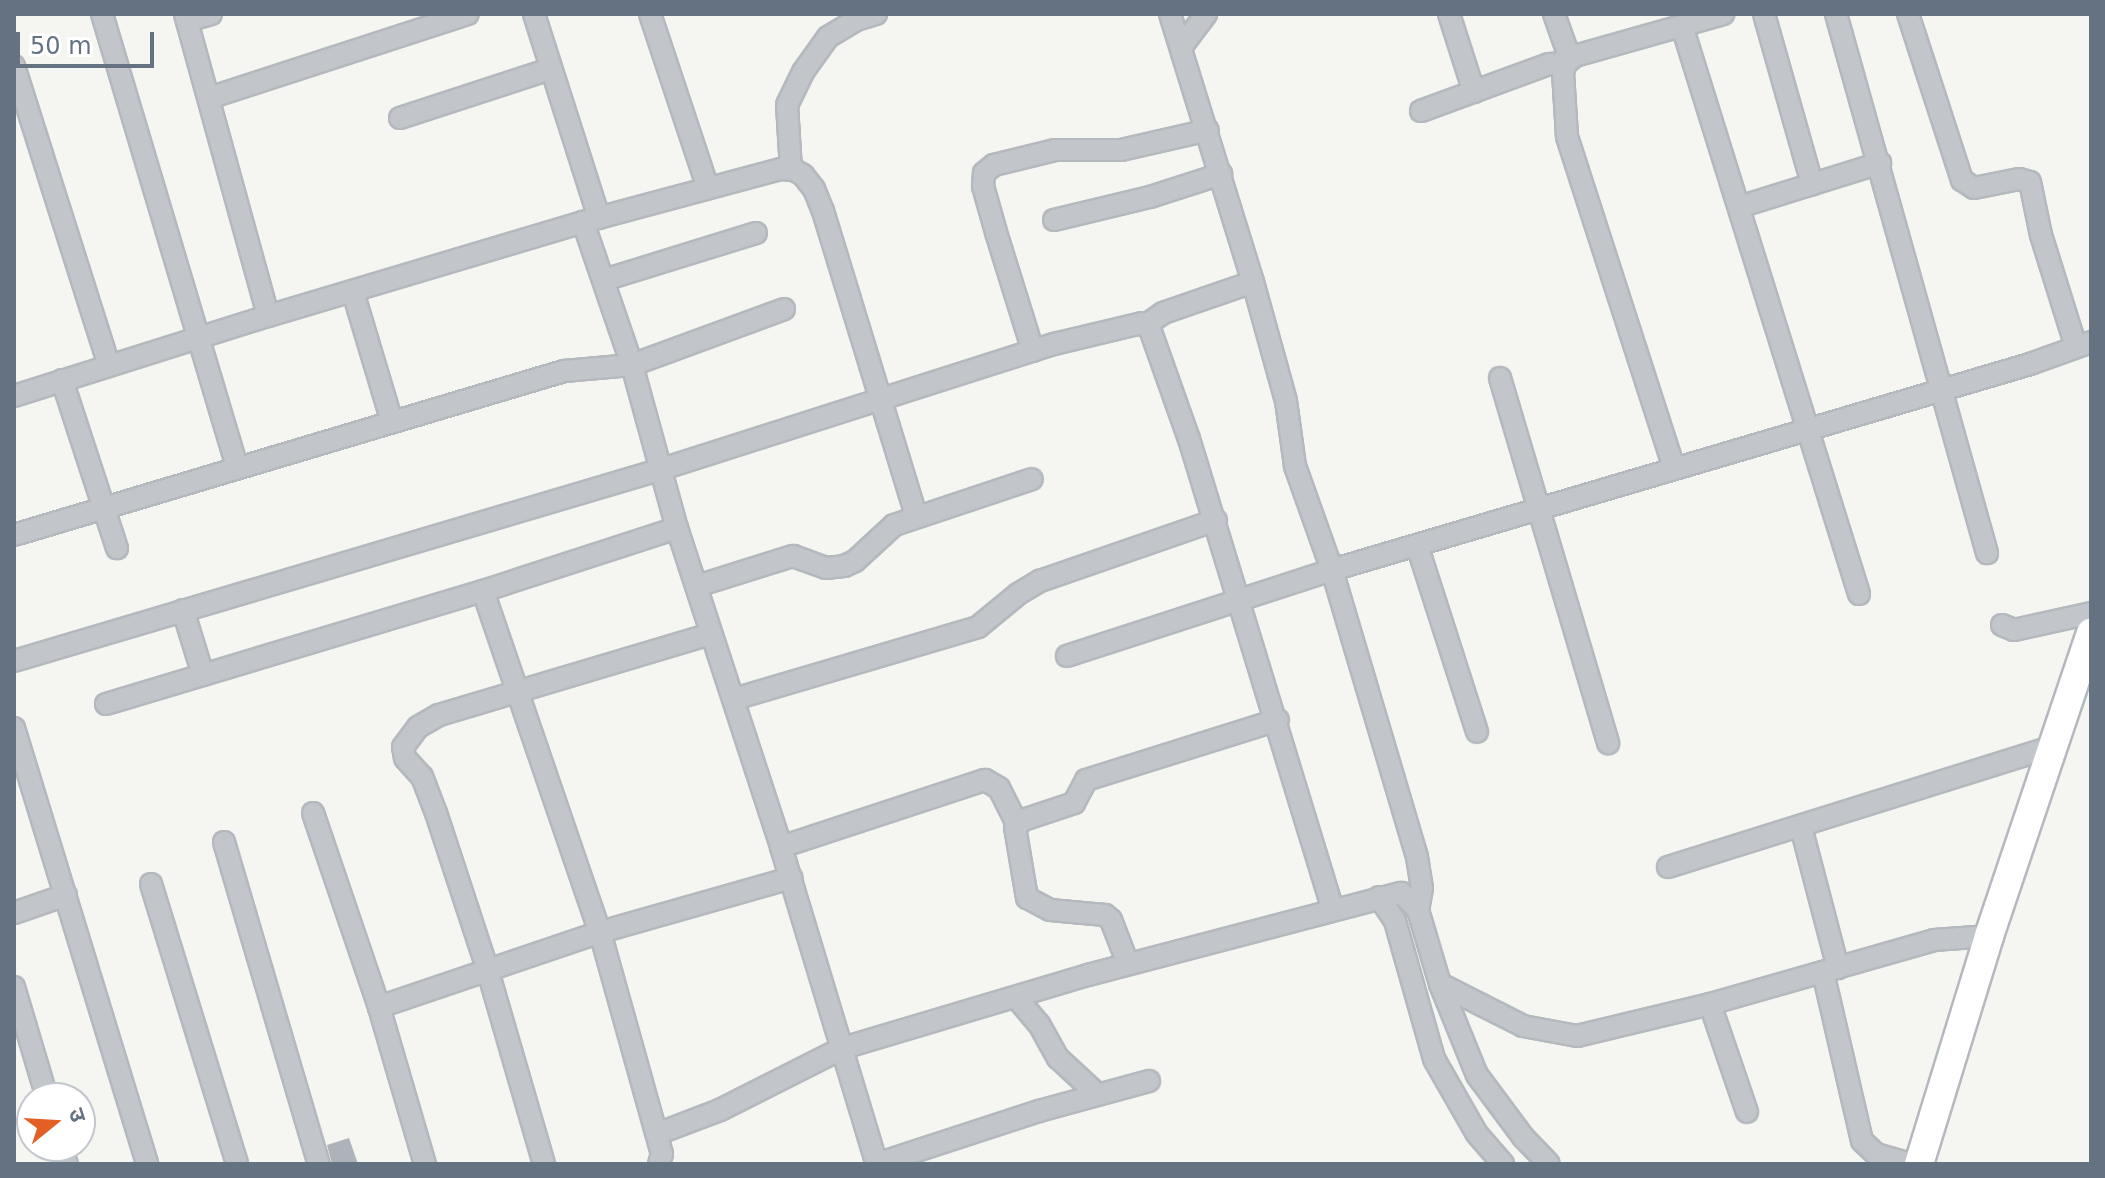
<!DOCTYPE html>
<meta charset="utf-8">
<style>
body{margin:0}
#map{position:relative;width:2105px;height:1178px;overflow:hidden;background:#f5f5f1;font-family:"DejaVu Sans","Noto Sans Devanagari",sans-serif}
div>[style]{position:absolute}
.building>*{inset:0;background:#adb3b9}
.roads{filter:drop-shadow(2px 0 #b4b9be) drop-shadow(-2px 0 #b4b9be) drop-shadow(0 2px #b4b9be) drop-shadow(0 -2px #b4b9be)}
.street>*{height:20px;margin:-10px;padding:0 10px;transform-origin:10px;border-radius:10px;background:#c2c5c9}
.secondary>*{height:28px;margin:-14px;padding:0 14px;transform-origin:14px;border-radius:14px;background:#fff}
span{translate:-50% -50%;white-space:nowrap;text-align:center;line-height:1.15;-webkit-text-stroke:8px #fff;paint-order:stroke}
.frame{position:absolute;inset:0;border:16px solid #647282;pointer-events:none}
.north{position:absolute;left:16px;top:1082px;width:80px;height:80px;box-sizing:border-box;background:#fff;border:2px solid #c1c7cd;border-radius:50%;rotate:72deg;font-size:22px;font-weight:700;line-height:32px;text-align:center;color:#647282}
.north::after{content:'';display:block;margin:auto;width:28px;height:36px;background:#e35f23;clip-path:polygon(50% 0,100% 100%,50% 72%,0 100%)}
.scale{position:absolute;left:16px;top:32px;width:138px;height:36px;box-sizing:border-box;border:4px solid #647282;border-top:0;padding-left:10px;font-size:24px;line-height:28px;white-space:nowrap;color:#647282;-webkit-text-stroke:6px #fff;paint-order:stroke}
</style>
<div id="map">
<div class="building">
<i style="clip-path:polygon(349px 1138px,358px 1164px,332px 1164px,327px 1145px)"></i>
</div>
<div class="roads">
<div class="street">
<i style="left:102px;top:14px;width:474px;rotate:73.4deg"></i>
<i style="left:185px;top:14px;width:313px;rotate:74.6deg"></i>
<i style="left:534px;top:14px;width:214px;rotate:72.3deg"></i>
<i style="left:650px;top:14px;width:183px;rotate:71.6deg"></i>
<i style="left:1170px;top:14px;width:281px;rotate:72.8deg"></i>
<i style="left:1253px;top:282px;width:123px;rotate:74.5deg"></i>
<i style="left:1286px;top:401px;width:66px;rotate:82.1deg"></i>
<i style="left:1295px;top:466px;width:110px;rotate:70.4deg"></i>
<i style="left:1332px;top:570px;width:299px;rotate:73.5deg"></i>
<i style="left:1417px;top:857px;width:31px;rotate:81deg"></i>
<i style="left:1422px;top:888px;width:22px;rotate:100deg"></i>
<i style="left:1449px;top:14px;width:82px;rotate:72.2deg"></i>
<i style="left:1554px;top:14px;width:48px;rotate:70.4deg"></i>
<i style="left:1764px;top:14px;width:177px;rotate:74.2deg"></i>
<i style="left:1836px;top:14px;width:560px;rotate:74.35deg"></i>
<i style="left:1908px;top:14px;width:175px;rotate:72deg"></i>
<i style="left:1962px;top:180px;width:14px;rotate:34deg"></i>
<i style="left:1974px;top:188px;width:46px;rotate:-11.3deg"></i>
<i style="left:2019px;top:179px;width:11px;rotate:15deg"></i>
<i style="left:2030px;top:182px;width:54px;rotate:78.3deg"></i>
<i style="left:2041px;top:235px;width:117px;rotate:72.6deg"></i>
<i style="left:187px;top:21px;width:25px;rotate:-16deg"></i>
<i style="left:1682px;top:26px;width:595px;rotate:72.69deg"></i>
<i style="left:1182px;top:46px;width:40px;rotate:-53deg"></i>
<i style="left:14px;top:66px;width:314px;rotate:72.4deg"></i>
<i style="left:209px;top:98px;width:272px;rotate:-18deg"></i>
<i style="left:1421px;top:111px;width:136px;rotate:-20.2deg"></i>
<i style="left:1549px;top:64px;width:17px;rotate:-3deg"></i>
<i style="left:400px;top:118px;width:158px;rotate:-18.1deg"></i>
<i style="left:791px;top:170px;width:65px;rotate:-93.5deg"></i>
<i style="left:787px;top:105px;width:37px;rotate:-64deg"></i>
<i style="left:803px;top:72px;width:43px;rotate:-54.5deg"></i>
<i style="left:828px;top:37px;width:33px;rotate:-31deg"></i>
<i style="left:856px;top:20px;width:21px;rotate:-17deg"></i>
<i style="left:1739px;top:207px;width:148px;rotate:-17.3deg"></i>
<i style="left:1054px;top:220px;width:99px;rotate:-13.5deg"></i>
<i style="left:1150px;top:197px;width:75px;rotate:-17.9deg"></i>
<i style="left:583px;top:222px;width:151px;rotate:71.1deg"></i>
<i style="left:632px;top:365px;width:169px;rotate:74.6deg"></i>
<i style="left:677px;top:528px;width:336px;rotate:71.9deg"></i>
<i style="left:781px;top:847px;width:331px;rotate:73.2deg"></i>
<i style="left:604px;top:280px;width:159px;rotate:-17.2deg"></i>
<i style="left:353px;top:292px;width:136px;rotate:73.3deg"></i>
<i style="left:1146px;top:325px;width:21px;rotate:-35deg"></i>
<i style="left:1163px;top:313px;width:95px;rotate:-19deg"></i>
<i style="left:1033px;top:351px;width:125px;rotate:-107.3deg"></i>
<i style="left:996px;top:232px;width:48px;rotate:-105.8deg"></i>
<i style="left:983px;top:186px;width:13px;rotate:-86deg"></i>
<i style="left:984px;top:173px;width:13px;rotate:-39deg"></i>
<i style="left:994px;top:165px;width:63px;rotate:-13.8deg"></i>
<i style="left:1055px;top:150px;width:66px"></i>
<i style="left:1121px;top:150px;width:89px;rotate:-12.9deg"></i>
<i style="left:1500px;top:378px;width:381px;rotate:73.5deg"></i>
<i style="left:62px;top:380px;width:177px;rotate:71.9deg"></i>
<i style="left:14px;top:396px;width:266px;rotate:-17.5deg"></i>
<i style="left:268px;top:316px;width:329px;rotate:-16.6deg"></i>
<i style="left:583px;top:222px;width:205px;rotate:-15deg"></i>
<i style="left:781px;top:169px;width:13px;rotate:4deg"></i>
<i style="left:794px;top:170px;width:10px;rotate:29deg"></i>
<i style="left:803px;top:175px;width:18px;rotate:52deg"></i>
<i style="left:814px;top:189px;width:24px;rotate:68deg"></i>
<i style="left:823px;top:211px;width:319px;rotate:73deg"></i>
<i style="left:1674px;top:468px;width:349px;rotate:-107.9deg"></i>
<i style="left:1567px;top:136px;width:64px;rotate:-93.6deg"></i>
<i style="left:1563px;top:72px;width:9px;rotate:-72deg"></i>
<i style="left:1566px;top:63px;width:11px;rotate:-38deg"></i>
<i style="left:1575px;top:56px;width:154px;rotate:-15.8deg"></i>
<i style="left:14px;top:535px;width:574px;rotate:-16.6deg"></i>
<i style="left:564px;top:371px;width:68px;rotate:-5deg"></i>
<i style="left:632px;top:365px;width:162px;rotate:-20.2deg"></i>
<i style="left:1418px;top:548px;width:193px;rotate:72.2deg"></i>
<i style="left:697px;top:586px;width:101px;rotate:-17.4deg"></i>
<i style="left:793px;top:556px;width:35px;rotate:20deg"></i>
<i style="left:826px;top:568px;width:18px;rotate:-6deg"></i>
<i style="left:844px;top:566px;width:12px;rotate:-24deg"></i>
<i style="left:855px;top:561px;width:53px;rotate:-42.7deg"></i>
<i style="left:894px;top:525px;width:145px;rotate:-18.4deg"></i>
<i style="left:483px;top:591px;width:361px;rotate:71.1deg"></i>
<i style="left:600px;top:932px;width:230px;rotate:74.4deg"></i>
<i style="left:662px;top:1154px;width:10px;rotate:107deg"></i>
<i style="left:183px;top:610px;width:68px;rotate:72.9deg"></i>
<i style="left:2002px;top:625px;width:13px;rotate:23deg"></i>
<i style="left:2014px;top:630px;width:79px;rotate:-12.4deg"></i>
<i style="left:1067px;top:656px;width:279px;rotate:-18deg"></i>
<i style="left:1332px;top:570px;width:728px;rotate:-16.44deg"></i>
<i style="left:2030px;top:364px;width:65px;rotate:-19.8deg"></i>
<i style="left:14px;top:661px;width:673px;rotate:-16.5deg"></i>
<i style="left:659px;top:470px;width:415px;rotate:-17.7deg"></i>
<i style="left:1054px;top:344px;width:90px;rotate:-13.4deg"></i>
<i style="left:1142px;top:323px;width:10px;rotate:37deg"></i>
<i style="left:1150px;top:329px;width:117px;rotate:70.5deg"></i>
<i style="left:1189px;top:439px;width:492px;rotate:73deg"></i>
<i style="left:734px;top:699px;width:254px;rotate:-16.4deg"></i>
<i style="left:978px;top:627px;width:52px;rotate:-39.5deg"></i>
<i style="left:1018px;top:594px;width:26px;rotate:-31deg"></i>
<i style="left:1040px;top:581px;width:186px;rotate:-19.1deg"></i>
<i style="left:106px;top:704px;width:394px;rotate:-16.7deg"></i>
<i style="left:483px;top:591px;width:204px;rotate:-18deg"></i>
<i style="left:14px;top:728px;width:456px;rotate:73deg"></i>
<i style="left:313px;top:813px;width:205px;rotate:71.2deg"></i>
<i style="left:379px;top:1007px;width:164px;rotate:73.7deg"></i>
<i style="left:1801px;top:827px;width:146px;rotate:75.3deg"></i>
<i style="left:224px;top:842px;width:336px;rotate:73.6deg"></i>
<i style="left:781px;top:847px;width:215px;rotate:-18.2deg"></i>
<i style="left:985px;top:780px;width:16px;rotate:30deg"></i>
<i style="left:999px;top:788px;width:40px;rotate:63.4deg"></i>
<i style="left:1668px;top:867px;width:404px;rotate:-17.4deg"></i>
<i style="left:151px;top:884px;width:293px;rotate:72.9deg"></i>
<i style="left:1379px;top:897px;width:29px;rotate:56deg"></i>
<i style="left:1395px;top:921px;width:143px;rotate:74.2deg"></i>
<i style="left:1434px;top:1059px;width:86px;rotate:60.2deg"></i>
<i style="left:1477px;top:1134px;width:40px;rotate:49deg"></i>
<i style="left:14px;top:913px;width:55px;rotate:-19.1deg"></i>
<i style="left:1128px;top:964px;width:47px;rotate:-111.1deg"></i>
<i style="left:1111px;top:920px;width:8px;rotate:-140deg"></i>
<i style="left:1105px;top:915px;width:55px;rotate:-174.8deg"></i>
<i style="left:1050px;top:910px;width:26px;rotate:-152deg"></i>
<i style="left:1027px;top:898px;width:72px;rotate:-99.6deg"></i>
<i style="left:1015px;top:827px;width:11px;rotate:-41deg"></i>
<i style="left:1023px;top:820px;width:54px;rotate:-18.4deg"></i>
<i style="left:1074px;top:803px;width:26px;rotate:-62deg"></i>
<i style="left:1086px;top:780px;width:201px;rotate:-17.4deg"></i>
<i style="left:1823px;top:972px;width:173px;rotate:77deg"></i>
<i style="left:1862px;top:1141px;width:19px;rotate:43deg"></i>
<i style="left:1876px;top:1154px;width:36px;rotate:16deg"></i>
<i style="left:1440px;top:984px;width:93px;rotate:26.8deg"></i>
<i style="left:1523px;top:1026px;width:55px;rotate:10.5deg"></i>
<i style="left:1577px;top:1036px;width:137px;rotate:-13.5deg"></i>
<i style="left:1710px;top:1004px;width:233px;rotate:-15.9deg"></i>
<i style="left:1934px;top:940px;width:55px;rotate:-4.2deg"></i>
<i style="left:14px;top:987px;width:116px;rotate:73.4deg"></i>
<i style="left:1016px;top:997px;width:35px;rotate:50deg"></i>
<i style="left:1039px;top:1024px;width:39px;rotate:61deg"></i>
<i style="left:1058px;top:1058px;width:54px;rotate:42.8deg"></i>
<i style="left:1710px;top:1004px;width:114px;rotate:71.1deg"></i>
<i style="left:379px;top:1007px;width:234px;rotate:-18.7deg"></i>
<i style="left:601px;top:932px;width:198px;rotate:-15.9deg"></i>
<i style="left:657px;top:1134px;width:67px;rotate:-20.9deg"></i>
<i style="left:720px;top:1110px;width:138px;rotate:-26.8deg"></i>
<i style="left:843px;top:1048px;width:256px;rotate:-16.6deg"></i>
<i style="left:1088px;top:975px;width:324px;rotate:-14.7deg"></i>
<i style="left:1401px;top:893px;width:24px;rotate:45deg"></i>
<i style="left:1418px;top:910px;width:77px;rotate:73.4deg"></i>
<i style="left:1440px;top:984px;width:98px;rotate:67.9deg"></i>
<i style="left:1477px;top:1075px;width:77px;rotate:53.4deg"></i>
<i style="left:1523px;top:1137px;width:37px;rotate:46deg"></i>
<i style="left:61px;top:1146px;width:19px;rotate:72deg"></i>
<i style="left:544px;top:1164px;width:204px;rotate:-106.2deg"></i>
<i style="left:487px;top:968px;width:163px;rotate:-108.2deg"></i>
<i style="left:436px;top:813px;width:39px;rotate:-111deg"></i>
<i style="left:422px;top:777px;width:25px;rotate:-132deg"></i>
<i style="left:405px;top:758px;width:11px;rotate:-100deg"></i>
<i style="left:403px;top:747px;width:25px;rotate:-53deg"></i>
<i style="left:418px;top:727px;width:24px;rotate:-30deg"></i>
<i style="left:439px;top:715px;width:284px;rotate:-16.6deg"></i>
<i style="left:877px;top:1164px;width:170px;rotate:-18.1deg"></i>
<i style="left:1039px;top:1111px;width:114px;rotate:-15.3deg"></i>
</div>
<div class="secondary">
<i style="left:1919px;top:1164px;width:239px;rotate:-72.9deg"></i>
<i style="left:1989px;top:936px;width:320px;rotate:-71.4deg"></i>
</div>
</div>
<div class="frame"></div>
<div class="north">उ</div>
<div class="scale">50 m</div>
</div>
